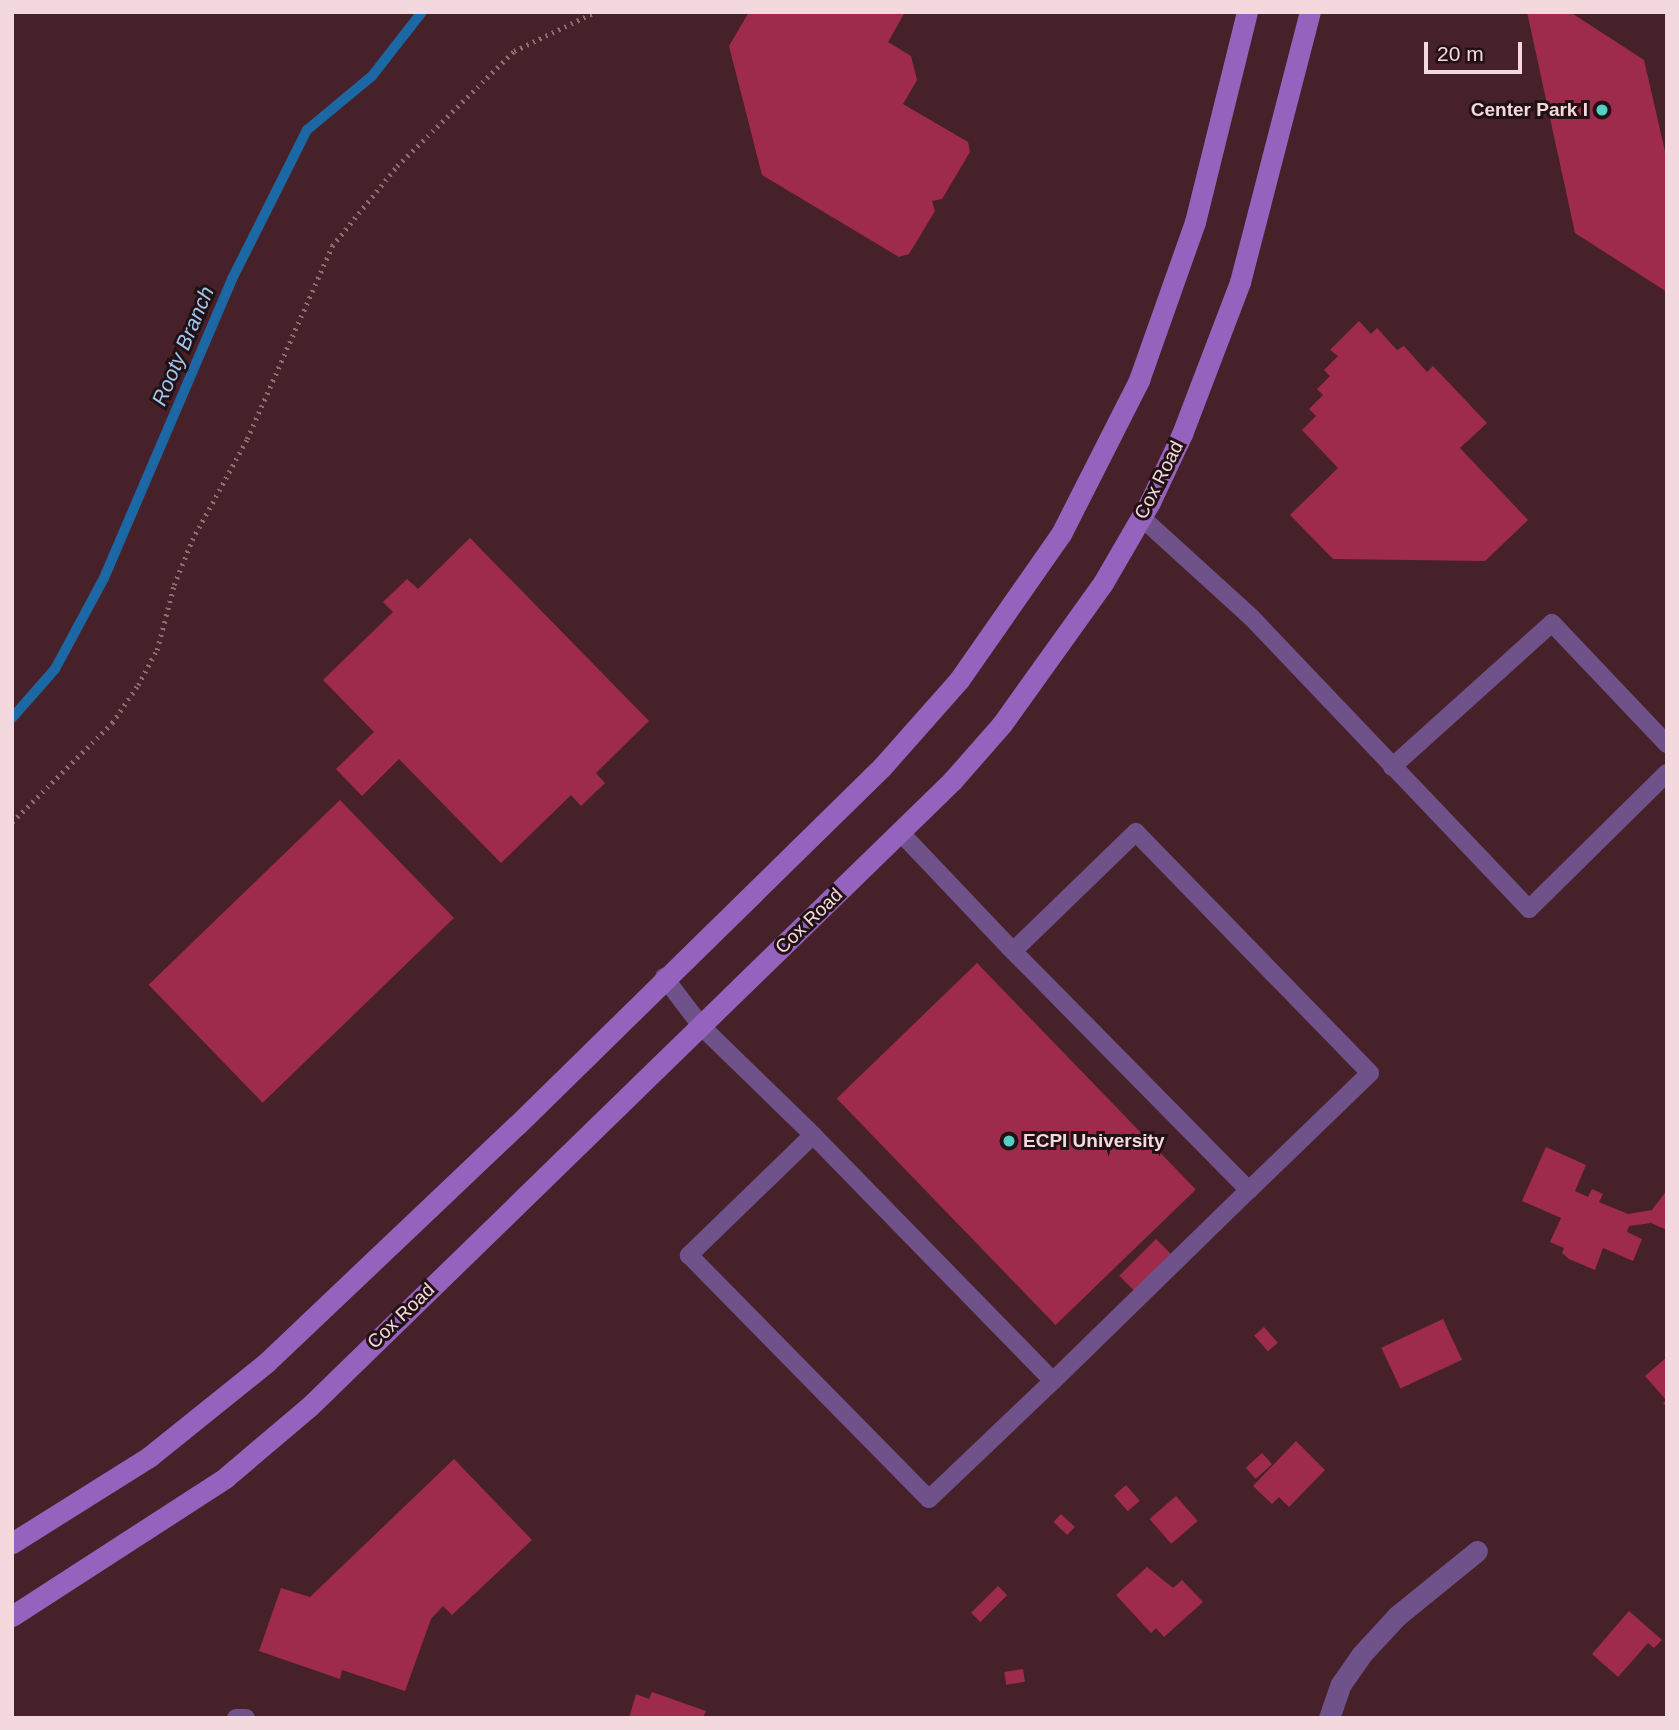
<!DOCTYPE html>
<style>
body{margin:0}
#map{position:relative;width:1679px;height:1730px;overflow:hidden;background:#472129;font-family:Helvetica,sans-serif}
div>[style]{position:absolute}
.stream>*{height:10px;margin:-5px;padding:0 5px;transform-origin:5px;border-radius:5px;background:#1b68a5}
.building>*{inset:0;background:#9e2b4c;transform-origin:0 0}
.path>*{height:4.5px;margin-top:-2.25px;transform-origin:0;background:repeating-linear-gradient(90deg,#8d6c72 0 2px,transparent 0 7px)}
.lane>*{height:18px;margin:-9px;padding:0 9px;transform-origin:9px;border-radius:9px;background:#70528b}
.street>*{height:21px;margin:-10.5px;padding:0 10.5px;transform-origin:10.5px;border-radius:10.5px;background:#70528b}
.secondary>*{height:21px;margin:-10.5px;padding:0 10.5px;transform-origin:10.5px;border-radius:10.5px;background:#9563be}
.dots>*{width:19px;height:19px;translate:-50% -50%;box-sizing:border-box;border:4px solid #221114;border-radius:50%}
span{translate:-50% -50%;white-space:nowrap;text-align:center;line-height:1.15;-webkit-text-stroke:6px #221114;paint-order:stroke}
.poi-label{font-size:19px;color:#f3d9dd;font-weight:700}
.right{translate:-100% -50%;text-align:right}
.left{translate:0 -50%;text-align:left}
.street-label{font-size:19px;color:#f3d9dd}
.water-label{font-size:21px;color:#9ec8f0;font-style:italic}
.frame{position:absolute;inset:0;border:14px solid #f3d9dd;pointer-events:none}
.scale{position:absolute;left:1424px;top:42px;width:98px;height:32px;box-sizing:border-box;border:4px solid #f3d9dd;border-top:0;padding-left:9px;font-size:21px;line-height:24px;white-space:nowrap;color:#f3d9dd;-webkit-text-stroke:5px #221114;paint-order:stroke}
</style>
<div id="map">
<div class="stream">
<i style="left:12px;top:718px;width:65px;rotate:-48.7deg"></i>
<i style="left:55px;top:669px;width:103px;rotate:-61.7deg"></i>
<i style="left:104px;top:578px;width:325px;rotate:-66.8deg"></i>
<i style="left:232px;top:279px;width:167px;rotate:-63.3deg"></i>
<i style="left:307px;top:130px;width:85px;rotate:-39.7deg"></i>
<i style="left:372px;top:76px;width:81px;rotate:-52deg"></i>
</div>
<div class="building">
<i style="clip-path:polygon(749px 12px,905px 12px,888px 42px,911px 56px,917px 80px,903px 104px,968px 142px,970px 152px,942px 199px,932px 201px,935px 211px,909px 254px,899px 257px,762px 175px,729px 46px)"></i>
<i style="clip-path:polygon(1527px 12px,1570px 12px,1644px 60px,1667px 160px,1667px 292px,1575px 233px)"></i>
<i style="clip-path:polygon(1359px 321px,1371px 334px,1377px 328px,1397px 350px,1404px 346px,1427px 372px,1433px 366px,1487px 423px,1460px 448px,1528px 520px,1485px 561px,1333px 559px,1290px 515px,1338px 468px,1302px 430px,1316px 416px,1309px 409px,1323px 395px,1317px 389px,1330px 376px,1324px 370px,1338px 356px,1330px 350px)"></i>
<i style="clip-path:polygon(470px 538px,649px 721px,596px 773px,605px 783px,581px 806px,571px 795px,501px 863px,399px 759px,362px 796px,336px 769px,374px 732px,323px 680px,393px 612px,383px 602px,407px 579px,418px 589px)"></i>
<i style="left:340px;top:800px;width:164px;height:266px;rotate:46deg"></i>
<i style="left:977px;top:963px;width:315px;height:195px;rotate:46deg"></i>
<i style="clip-path:polygon(1546px 1147px,1586px 1165px,1575px 1191px,1588px 1197px,1592px 1189px,1603px 1194px,1599px 1202px,1628px 1214px,1652px 1210px,1667px 1190px,1667px 1230px,1651px 1223px,1629px 1226px,1627px 1232px,1642px 1239px,1633px 1261px,1603px 1248px,1595px 1270px,1569px 1259px,1562px 1253px,1564px 1248px,1550px 1242px,1561px 1218px,1522px 1201px)"></i>
<i style="left:1156px;top:1239px;width:21px;height:52px;rotate:45deg"></i>
<i style="left:1443px;top:1319px;width:45px;height:68px;rotate:65deg"></i>
<i style="left:1264px;top:1327px;width:21px;height:13px;rotate:49deg"></i>
<i style="clip-path:polygon(1667px 1357px,1667px 1407px,1663px 1403px,1667px 1401px,1645px 1376px)"></i>
<i style="clip-path:polygon(1296px 1441px,1325px 1470px,1289px 1507px,1279px 1497px,1272px 1504px,1253px 1486px)"></i>
<i style="left:1262px;top:1453px;width:15px;height:22px;rotate:48deg"></i>
<i style="clip-path:polygon(454px 1459px,532px 1540px,452px 1615px,443px 1606px,431px 1619px,405px 1691px,342px 1670px,340px 1679px,259px 1651px,281px 1588px,310px 1597px)"></i>
<i style="left:1126px;top:1485px;width:21px;height:16px;rotate:49deg"></i>
<i style="left:1176px;top:1496px;width:33px;height:35px;rotate:49deg"></i>
<i style="left:1061px;top:1514px;width:19px;height:11px;rotate:43deg"></i>
<i style="clip-path:polygon(1147px 1567px,1173px 1588px,1182px 1580px,1203px 1602px,1164px 1637px,1156px 1628px,1151px 1633px,1116px 1595px)"></i>
<i style="left:998px;top:1586px;width:13px;height:38px;rotate:45deg"></i>
<i style="clip-path:polygon(1629px 1611px,1662px 1640px,1654px 1648px,1648px 1643px,1618px 1677px,1592px 1654px)"></i>
<i style="left:1023px;top:1669px;width:13px;height:19px;rotate:81deg"></i>
<i style="clip-path:polygon(652px 1692px,706px 1711px,703px 1718px,629px 1718px,636px 1694px,649px 1699px)"></i>
</div>
<div class="path">
<i style="left:12px;top:822px;width:141px;rotate:-44.7deg"></i>
<i style="left:112px;top:723px;width:46px;rotate:-55.6deg"></i>
<i style="left:138px;top:685px;width:40px;rotate:-62deg"></i>
<i style="left:157px;top:650px;width:67px;rotate:-75.3deg"></i>
<i style="left:174px;top:585px;width:48px;rotate:-68.2deg"></i>
<i style="left:192px;top:540px;width:115px;rotate:-61.4deg"></i>
<i style="left:247px;top:439px;width:211px;rotate:-66.2deg"></i>
<i style="left:332px;top:246px;width:103px;rotate:-50.9deg"></i>
<i style="left:397px;top:166px;width:164px;rotate:-44.5deg"></i>
<i style="left:514px;top:51px;width:90px;rotate:-25.7deg"></i>
</div>
<div class="lane">
<i style="left:1141px;top:517px;width:149px;rotate:42.3deg"></i>
<i style="left:1251px;top:617px;width:403px;rotate:46.4deg"></i>
<i style="left:1529px;top:909px;width:194px;rotate:-44.6deg"></i>
<i style="left:1392px;top:767px;width:215px;rotate:-42deg"></i>
<i style="left:1552px;top:623px;width:167px;rotate:46.5deg"></i>
<i style="left:900px;top:832px;width:164px;rotate:46.5deg"></i>
<i style="left:1013px;top:951px;width:336px;rotate:45.4deg"></i>
<i style="left:1249px;top:1190px;width:168px;rotate:-44deg"></i>
<i style="left:1370px;top:1073px;width:336px;rotate:-134.2deg"></i>
<i style="left:1136px;top:832px;width:171px;rotate:135.9deg"></i>
<i style="left:664px;top:977px;width:63px;rotate:52.8deg"></i>
<i style="left:702px;top:1027px;width:155px;rotate:44.2deg"></i>
<i style="left:1053px;top:1381px;width:344px;rotate:-134.3deg"></i>
<i style="left:813px;top:1135px;width:173px;rotate:135.9deg"></i>
<i style="left:689px;top:1255px;width:342px;rotate:45.5deg"></i>
<i style="left:929px;top:1499px;width:171px;rotate:-43.6deg"></i>
<i style="left:1053px;top:1381px;width:274px;rotate:-44.3deg"></i>
<i style="left:236px;top:1718px;width:10px"></i>
</div>
<div class="street">
<i style="left:1329px;top:1718px;width:36px;rotate:-71deg"></i>
<i style="left:1341px;top:1684px;width:35px;rotate:-55deg"></i>
<i style="left:1361px;top:1655px;width:53px;rotate:-47.3deg"></i>
<i style="left:1397px;top:1616px;width:103px;rotate:-39.1deg"></i>
</div>
<div class="secondary">
<i style="left:12px;top:1543px;width:162px;rotate:-32.1deg"></i>
<i style="left:149px;top:1457px;width:151px;rotate:-38.8deg"></i>
<i style="left:267px;top:1362px;width:344px;rotate:-43.5deg"></i>
<i style="left:517px;top:1125px;width:511px;rotate:-44.45deg"></i>
<i style="left:882px;top:767px;width:116px;rotate:-48.5deg"></i>
<i style="left:959px;top:680px;width:178px;rotate:-55.1deg"></i>
<i style="left:1061px;top:534px;width:173px;rotate:-63.1deg"></i>
<i style="left:1139px;top:380px;width:168px;rotate:-70.5deg"></i>
<i style="left:1195px;top:222px;width:216px;rotate:-76.1deg"></i>
<i style="left:12px;top:1616px;width:254px;rotate:-32.9deg"></i>
<i style="left:225px;top:1478px;width:111px;rotate:-40.3deg"></i>
<i style="left:310px;top:1406px;width:896px;rotate:-44.23deg"></i>
<i style="left:952px;top:781px;width:76px;rotate:-48.7deg"></i>
<i style="left:1002px;top:724px;width:173px;rotate:-54.4deg"></i>
<i style="left:1103px;top:583px;width:94px;rotate:-59.9deg"></i>
<i style="left:1150px;top:502px;width:75px;rotate:-64.8deg"></i>
<i style="left:1182px;top:434px;width:163px;rotate:-69.1deg"></i>
<i style="left:1240px;top:282px;width:279px;rotate:-75.5deg"></i>
</div>
<div class="dots">
<i style="left:1602px;top:110px;background:#56cec4"></i>
<i style="left:1009px;top:1141px;background:#56cec4"></i>
</div>
<div class="poi-label">
<span class="right" style="left:1588px;top:110px">Center Park I</span>
<span class="left" style="left:1023px;top:1141px">ECPI University</span>
</div>
<div class="street-label">
<span style="left:1159px;top:480px;rotate:-63deg">Cox Road</span>
<span style="left:809px;top:921px;rotate:-44deg">Cox Road</span>
<span style="left:401px;top:1316px;rotate:-44deg">Cox Road</span>
</div>
<div class="water-label">
<span style="left:183px;top:346px;rotate:-67deg">Rooty Branch</span>
</div>
<div class="frame"></div>
<div class="scale">20 m</div>
</div>
